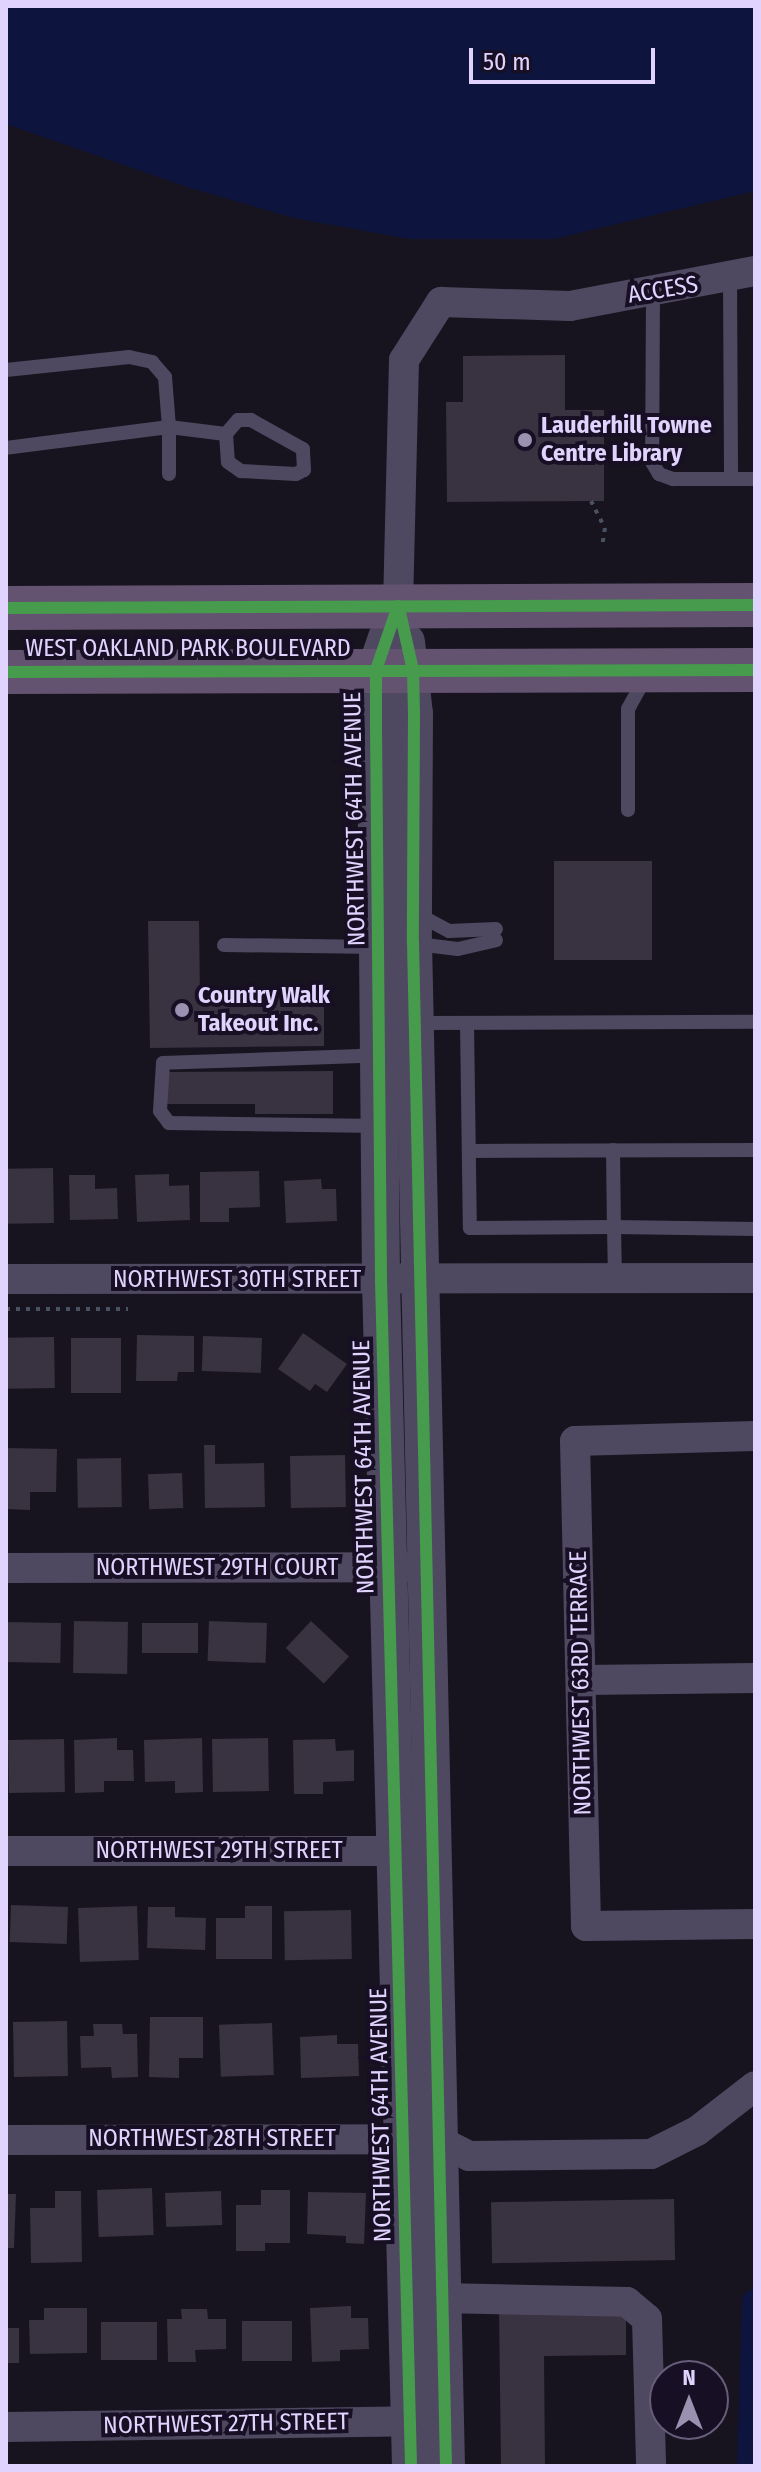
<!DOCTYPE html>
<style>
body{margin:0}
#map{position:relative;width:761px;height:2472px;overflow:hidden;background:#18141f;font-family:"Fira Sans Condensed",sans-serif}
div>[style]{position:absolute}
.water>*{inset:0;background:#0d143d}
.canal>*{height:26px;margin:-13px;padding:0 13px;transform-origin:13px;border-radius:13px;background:#0d143d}
.building>*{inset:0;background:#383241;transform-origin:0 0}
.path>*{height:4px;margin-top:-2px;transform-origin:0;background:repeating-linear-gradient(90deg,#4a5160 0 4px,transparent 0 10px)}
.service>*{height:14px;margin:-7px;padding:0 7px;transform-origin:7px;border-radius:7px;background:#4e4960}
.minor>*{height:30px;margin:-15px;padding:0 15px;transform-origin:15px;border-radius:15px;background:#4e4960}
.tertiary>*{height:38px;margin:-19px;padding:0 19px;transform-origin:19px;border-radius:19px;background:#4e4960}
.primary>*{height:44px;margin:-22px;padding:0 22px;transform-origin:22px;border-radius:22px;background:#635371}
.cycleway>*{height:12px;margin:-6px;padding:0 6px;transform-origin:6px;border-radius:6px;background:#469c4c}
.dots>*{width:22px;height:22px;translate:-50% -50%;box-sizing:border-box;border:4px solid #170f24;border-radius:50%}
span{translate:-50% -50%;white-space:nowrap;text-align:center;line-height:1.15;-webkit-text-stroke:8px #170f24;paint-order:stroke}
.street-label{font-size:24px;color:#e0d3fe}
.poi-label{font-size:24px;color:#e0d3fe;font-weight:700}
.left{translate:0 -50%;text-align:left}
.frame{position:absolute;inset:0;border:8px solid #e0d3fe;pointer-events:none}
.north{position:absolute;left:649px;top:2360px;width:80px;height:80px;box-sizing:border-box;background:#170f24;border:2px solid #675d7b;border-radius:50%;rotate:0deg;font-size:22px;font-weight:700;line-height:32px;text-align:center;color:#e0d3fe}
.north::after{content:'';display:block;margin:auto;width:28px;height:36px;background:#9a90b0;clip-path:polygon(50% 0,100% 100%,50% 72%,0 100%)}
.scale{position:absolute;left:469px;top:48px;width:186px;height:36px;box-sizing:border-box;border:4px solid #e0d3fe;border-top:0;padding-left:10px;font-size:24px;line-height:28px;white-space:nowrap;color:#e0d3fe;-webkit-text-stroke:6px #170f24;paint-order:stroke}
</style>
<div id="map">
<div class="water">
<i style="clip-path:polygon(6px 6px,755px 6px,755px 191px,554px 239px,409px 239px,294px 218px,190px 188px,6px 124px)"></i>
</div>
<div class="canal">
<i style="left:750px;top:2466px;width:164px;rotate:-88.3deg"></i>
</div>
<div class="building">
<i style="clip-path:polygon(565px 355px,565px 410px,604px 410px,604px 501px,447px 502px,446px 402px,463px 402px,463px 356px)"></i>
<i style="left:554px;top:861px;width:98px;height:99px"></i>
<i style="clip-path:polygon(148px 921px,199px 921px,200px 996px,324px 996px,324px 1046px,150px 1048px)"></i>
<i style="clip-path:polygon(333px 1071px,333px 1114px,255px 1114px,255px 1104px,164px 1104px,164px 1072px)"></i>
<i style="left:53px;top:1168px;width:55px;height:47px;rotate:89deg"></i>
<i style="clip-path:polygon(259px 1171px,260px 1207px,229px 1208px,229px 1222px,200px 1222px,200px 1172px)"></i>
<i style="clip-path:polygon(169px 1174px,169px 1186px,189px 1185px,190px 1220px,137px 1222px,135px 1175px)"></i>
<i style="clip-path:polygon(69px 1175px,95px 1175px,95px 1189px,117px 1188px,118px 1219px,70px 1220px)"></i>
<i style="clip-path:polygon(321px 1179px,322px 1189px,336px 1189px,337px 1221px,286px 1223px,284px 1181px)"></i>
<i style="clip-path:polygon(303px 1333px,347px 1364px,327px 1392px,315px 1384px,310px 1391px,278px 1369px)"></i>
<i style="clip-path:polygon(137px 1335px,194px 1336px,194px 1372px,178px 1372px,177px 1381px,136px 1381px)"></i>
<i style="left:203px;top:1336px;width:59px;height:35px;rotate:2deg"></i>
<i style="left:54px;top:1337px;width:51px;height:48px;rotate:89deg"></i>
<i style="left:71px;top:1338px;width:50px;height:55px"></i>
<i style="clip-path:polygon(204px 1445px,215px 1445px,215px 1464px,264px 1463px,265px 1507px,205px 1508px)"></i>
<i style="clip-path:polygon(6px 1448px,57px 1449px,56px 1492px,30px 1492px,30px 1510px,6px 1509px)"></i>
<i style="left:345px;top:1455px;width:52px;height:55px;rotate:89deg"></i>
<i style="left:121px;top:1458px;width:49px;height:44px;rotate:89deg"></i>
<i style="left:182px;top:1473px;width:35px;height:34px;rotate:88deg"></i>
<i style="left:74px;top:1621px;width:54px;height:52px;rotate:1deg"></i>
<i style="left:209px;top:1621px;width:58px;height:40px;rotate:2deg"></i>
<i style="left:311px;top:1621px;width:52px;height:37px;rotate:43deg"></i>
<i style="left:6px;top:1622px;width:55px;height:40px;rotate:1deg"></i>
<i style="left:198px;top:1623px;width:30px;height:56px;rotate:90deg"></i>
<i style="clip-path:polygon(117px 1738px,117px 1750px,133px 1750px,134px 1781px,104px 1781px,104px 1792px,75px 1793px,74px 1740px)"></i>
<i style="clip-path:polygon(202px 1738px,203px 1792px,175px 1793px,175px 1781px,145px 1782px,144px 1740px)"></i>
<i style="left:268px;top:1738px;width:53px;height:56px;rotate:89deg"></i>
<i style="left:64px;top:1739px;width:53px;height:56px;rotate:89deg"></i>
<i style="clip-path:polygon(335px 1739px,336px 1751px,354px 1750px,354px 1781px,323px 1782px,323px 1794px,294px 1794px,293px 1740px)"></i>
<i style="left:11px;top:1905px;width:57px;height:37px;rotate:2deg"></i>
<i style="left:137px;top:1906px;width:54px;height:59px;rotate:88deg"></i>
<i style="clip-path:polygon(245px 1906px,272px 1906px,272px 1959px,216px 1959px,216px 1918px,245px 1918px)"></i>
<i style="clip-path:polygon(148px 1907px,175px 1907px,175px 1917px,206px 1918px,205px 1950px,147px 1948px)"></i>
<i style="left:351px;top:1910px;width:49px;height:67px;rotate:89deg"></i>
<i style="clip-path:polygon(150px 2017px,203px 2017px,203px 2058px,179px 2058px,179px 2078px,149px 2077px)"></i>
<i style="left:67px;top:2021px;width:55px;height:54px;rotate:89deg"></i>
<i style="left:272px;top:2023px;width:52px;height:53px;rotate:88deg"></i>
<i style="clip-path:polygon(93px 2024px,122px 2024px,123px 2034px,137px 2034px,138px 2077px,112px 2078px,111px 2067px,81px 2068px,80px 2036px,94px 2036px)"></i>
<i style="clip-path:polygon(337px 2035px,337px 2044px,358px 2044px,359px 2076px,301px 2078px,300px 2037px)"></i>
<i style="left:152px;top:2188px;width:47px;height:55px;rotate:88deg"></i>
<i style="clip-path:polygon(261px 2190px,290px 2190px,290px 2243px,265px 2243px,265px 2251px,236px 2251px,236px 2205px,261px 2205px)"></i>
<i style="clip-path:polygon(55px 2191px,81px 2191px,82px 2262px,31px 2263px,30px 2208px,55px 2208px)"></i>
<i style="left:221px;top:2191px;width:34px;height:56px;rotate:88deg"></i>
<i style="clip-path:polygon(308px 2192px,366px 2193px,364px 2244px,346px 2243px,346px 2236px,307px 2234px)"></i>
<i style="clip-path:polygon(6px 2194px,16px 2194px,14px 2248px,6px 2248px)"></i>
<i style="left:674px;top:2199px;width:61px;height:183px;rotate:89deg"></i>
<i style="clip-path:polygon(351px 2306px,351px 2318px,368px 2318px,369px 2349px,340px 2350px,340px 2361px,312px 2362px,310px 2308px)"></i>
<i style="clip-path:polygon(44px 2308px,87px 2308px,87px 2353px,30px 2354px,29px 2320px,44px 2320px)"></i>
<i style="clip-path:polygon(626px 2308px,626px 2355px,544px 2356px,545px 2466px,501px 2466px,499px 2309px)"></i>
<i style="clip-path:polygon(181px 2309px,207px 2309px,208px 2319px,226px 2319px,226px 2349px,195px 2350px,196px 2362px,168px 2362px,167px 2319px,182px 2319px)"></i>
<i style="left:242px;top:2321px;width:50px;height:40px"></i>
<i style="left:157px;top:2322px;width:38px;height:56px;rotate:90deg"></i>
<i style="left:6px;top:2328px;width:13px;height:35px"></i>
</div>
<div class="path">
<i style="left:591px;top:501px;width:30px;rotate:63deg"></i>
<i style="left:605px;top:528px;width:19px;rotate:99deg"></i>
<i style="left:6px;top:1309px;width:122px"></i>
</div>
<div class="service">
<i style="left:730px;top:278px;width:201px;rotate:89.7deg"></i>
<i style="left:653px;top:292px;width:170px;rotate:90.3deg"></i>
<i style="left:652px;top:462px;width:14px;rotate:60deg"></i>
<i style="left:659px;top:474px;width:15px;rotate:20deg"></i>
<i style="left:673px;top:479px;width:82px"></i>
<i style="left:6px;top:370px;width:124px;rotate:-6deg"></i>
<i style="left:129px;top:357px;width:24px;rotate:12deg"></i>
<i style="left:152px;top:362px;width:20px;rotate:49deg"></i>
<i style="left:165px;top:377px;width:50px;rotate:85.4deg"></i>
<i style="left:169px;top:427px;width:164px;rotate:172.7deg"></i>
<i style="left:169px;top:474px;width:47px;rotate:-90deg"></i>
<i style="left:169px;top:427px;width:57px;rotate:7deg"></i>
<i style="left:226px;top:434px;width:28px;rotate:86deg"></i>
<i style="left:228px;top:462px;width:16px;rotate:35deg"></i>
<i style="left:241px;top:471px;width:55px;rotate:3.1deg"></i>
<i style="left:296px;top:474px;width:9px;rotate:-27deg"></i>
<i style="left:304px;top:470px;width:21px;rotate:-93deg"></i>
<i style="left:303px;top:449px;width:60px;rotate:-150.9deg"></i>
<i style="left:251px;top:420px;width:13px;rotate:180deg"></i>
<i style="left:238px;top:420px;width:18px;rotate:131deg"></i>
<i style="left:628px;top:810px;width:101px;rotate:-90deg"></i>
<i style="left:628px;top:709px;width:39px;rotate:-61deg"></i>
<i style="left:417px;top:914px;width:36px;rotate:28deg"></i>
<i style="left:449px;top:931px;width:47px;rotate:-2.4deg"></i>
<i style="left:417px;top:944px;width:41px;rotate:7deg"></i>
<i style="left:458px;top:949px;width:39px;rotate:-13deg"></i>
<i style="left:224px;top:945px;width:154px;rotate:0.7deg"></i>
<i style="left:417px;top:1023px;width:338px;rotate:-0.2deg"></i>
<i style="left:467px;top:1023px;width:205px;rotate:89.2deg"></i>
<i style="left:470px;top:1228px;width:144px;rotate:-0.4deg"></i>
<i style="left:614px;top:1227px;width:50px;rotate:88.9deg"></i>
<i style="left:378px;top:1061px;width:19px;rotate:-164deg"></i>
<i style="left:360px;top:1056px;width:197px;rotate:178deg"></i>
<i style="left:163px;top:1063px;width:48px;rotate:93.6deg"></i>
<i style="left:160px;top:1111px;width:15px;rotate:53deg"></i>
<i style="left:169px;top:1123px;width:210px;rotate:0.8deg"></i>
<i style="left:613px;top:1150px;width:77px;rotate:89.3deg"></i>
<i style="left:614px;top:1227px;width:141px;rotate:0.8deg"></i>
<i style="left:469px;top:1151px;width:286px;rotate:-0.2deg"></i>
</div>
<div class="minor">
<i style="left:398px;top:606px;width:246px;rotate:-88.6deg"></i>
<i style="left:404px;top:360px;width:69px;rotate:-57.5deg"></i>
<i style="left:441px;top:302px;width:129px;rotate:1.8deg"></i>
<i style="left:570px;top:306px;width:188px;rotate:-10.7deg"></i>
<i style="left:6px;top:1279px;width:749px;rotate:-0.08deg"></i>
<i style="left:755px;top:1436px;width:180px;rotate:178.4deg"></i>
<i style="left:575px;top:1441px;width:485px;rotate:88.7deg"></i>
<i style="left:586px;top:1926px;width:169px;rotate:-0.7deg"></i>
<i style="left:6px;top:1568px;width:405px;rotate:-0.1deg"></i>
<i style="left:583px;top:1680px;width:172px;rotate:-0.7deg"></i>
<i style="left:6px;top:1851px;width:409px"></i>
<i style="left:6px;top:2140px;width:430px;rotate:-0.1deg"></i>
<i style="left:436px;top:2139px;width:37px;rotate:27deg"></i>
<i style="left:469px;top:2156px;width:182px;rotate:-0.6deg"></i>
<i style="left:651px;top:2154px;width:51px;rotate:-26.6deg"></i>
<i style="left:697px;top:2131px;width:73px;rotate:-37.8deg"></i>
<i style="left:442px;top:2298px;width:185px;rotate:1.2deg"></i>
<i style="left:627px;top:2302px;width:26px;rotate:40deg"></i>
<i style="left:647px;top:2319px;width:147px;rotate:88.4deg"></i>
<i style="left:6px;top:2427px;width:425px;rotate:-0.8deg"></i>
</div>
<div class="tertiary">
<i style="left:398px;top:606px;width:68px;rotate:109deg"></i>
<i style="left:376px;top:670px;width:57px;rotate:90deg"></i>
<i style="left:376px;top:727px;width:553px;rotate:89.48deg"></i>
<i style="left:381px;top:1280px;width:1186px;rotate:88.55deg"></i>
<i style="left:406px;top:642px;width:72px;rotate:83.7deg"></i>
<i style="left:414px;top:714px;width:228px;rotate:90.3deg"></i>
<i style="left:413px;top:942px;width:1524px;rotate:88.76deg"></i>
</div>
<div class="primary">
<i style="left:6px;top:608px;width:749px;rotate:-0.23deg"></i>
<i style="left:6px;top:672px;width:749px;rotate:-0.15deg"></i>
</div>
<div class="cycleway">
<i style="left:398px;top:606px;width:68px;rotate:109deg"></i>
<i style="left:376px;top:670px;width:57px;rotate:90deg"></i>
<i style="left:376px;top:727px;width:553px;rotate:89.48deg"></i>
<i style="left:381px;top:1280px;width:1186px;rotate:88.55deg"></i>
<i style="left:6px;top:608px;width:749px;rotate:-0.23deg"></i>
<i style="left:399px;top:608px;width:64px;rotate:77.3deg"></i>
<i style="left:413px;top:670px;width:44px;rotate:88.7deg"></i>
<i style="left:414px;top:714px;width:228px;rotate:90.3deg"></i>
<i style="left:413px;top:942px;width:1524px;rotate:88.76deg"></i>
<i style="left:6px;top:672px;width:749px;rotate:-0.15deg"></i>
</div>
<div class="dots">
<i style="left:525px;top:440px;background:#9a90b0"></i>
<i style="left:182px;top:1010px;background:#9a90b0"></i>
</div>
<div class="street-label">
<span style="left:663px;top:290px;rotate:-9deg">ACCESS</span>
<span style="left:188px;top:649px">WEST OAKLAND PARK BOULEVARD</span>
<span style="left:355px;top:819px;rotate:-91deg">NORTHWEST 64TH AVENUE</span>
<span style="left:237px;top:1280px">NORTHWEST 30TH STREET</span>
<span style="left:364px;top:1467px;rotate:-91deg">NORTHWEST 64TH AVENUE</span>
<span style="left:217px;top:1568px">NORTHWEST 29TH COURT</span>
<span style="left:581px;top:1683px;rotate:-91deg">NORTHWEST 63RD TERRACE</span>
<span style="left:219px;top:1851px">NORTHWEST 29TH STREET</span>
<span style="left:381px;top:2115px;rotate:-91deg">NORTHWEST 64TH AVENUE</span>
<span style="left:212px;top:2139px">NORTHWEST 28TH STREET</span>
<span style="left:226px;top:2424px;rotate:-1deg">NORTHWEST 27TH STREET</span>
</div>
<div class="poi-label">
<span class="left" style="left:541px;top:440px">Lauderhill Towne<br>Centre Library</span>
<span class="left" style="left:198px;top:1010px">Country Walk<br>Takeout Inc.</span>
</div>
<div class="frame"></div>
<div class="north">N</div>
<div class="scale">50 m</div>
</div>
